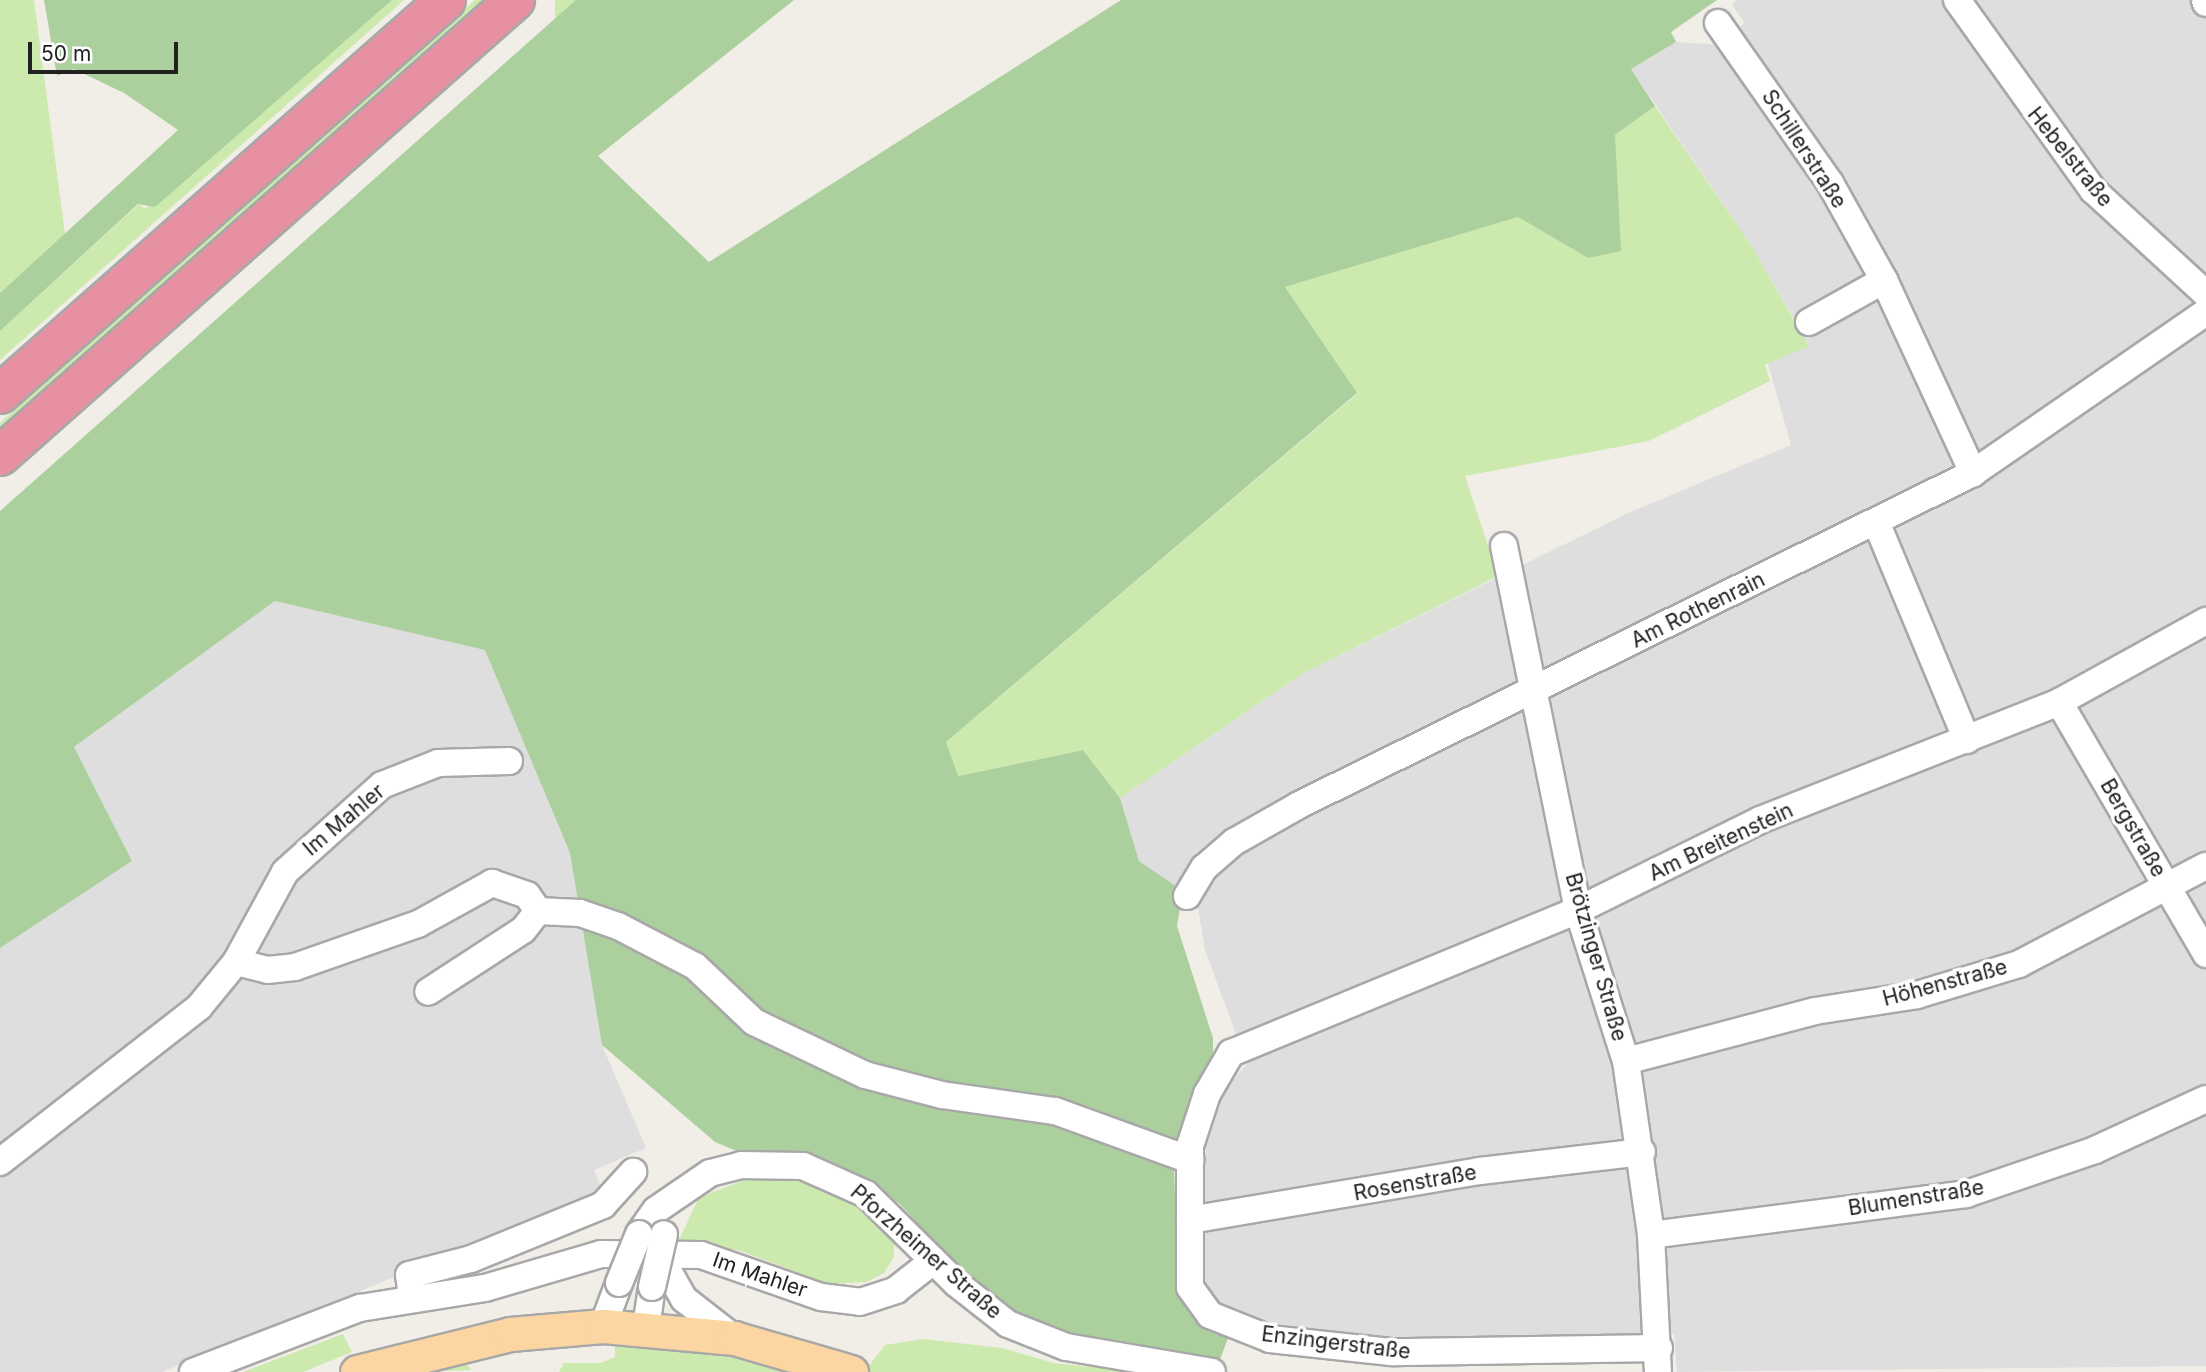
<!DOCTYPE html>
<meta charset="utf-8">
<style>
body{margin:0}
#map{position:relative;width:2206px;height:1372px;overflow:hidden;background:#f1eee7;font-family:Inter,sans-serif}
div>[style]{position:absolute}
.residential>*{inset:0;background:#dfdede}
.grass>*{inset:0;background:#cceaae;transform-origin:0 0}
.forest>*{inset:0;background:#acd09d}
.roads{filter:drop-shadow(2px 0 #a8a8a8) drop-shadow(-2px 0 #a8a8a8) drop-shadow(0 2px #a8a8a8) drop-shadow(0 -2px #a8a8a8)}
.minor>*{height:26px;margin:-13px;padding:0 13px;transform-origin:13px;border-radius:13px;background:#fff}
.major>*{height:33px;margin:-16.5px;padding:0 16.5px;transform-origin:16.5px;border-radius:16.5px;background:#fbd5a2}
.highway>*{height:38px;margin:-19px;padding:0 19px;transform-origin:19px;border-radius:19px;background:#e790a1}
.bridges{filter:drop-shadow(2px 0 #a8a8a8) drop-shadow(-2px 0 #a8a8a8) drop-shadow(0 2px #a8a8a8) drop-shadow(0 -2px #a8a8a8)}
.minor-bridge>*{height:26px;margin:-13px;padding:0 13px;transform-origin:13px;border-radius:13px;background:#fff}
span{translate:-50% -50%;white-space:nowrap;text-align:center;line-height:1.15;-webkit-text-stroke:7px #fff;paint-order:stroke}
.street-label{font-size:21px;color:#212121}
.scale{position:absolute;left:28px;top:42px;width:150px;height:32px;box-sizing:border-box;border:4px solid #212121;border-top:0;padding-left:9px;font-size:21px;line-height:24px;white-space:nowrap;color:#212121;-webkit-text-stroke:5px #fff;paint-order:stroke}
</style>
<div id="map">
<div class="residential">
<i style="clip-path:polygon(1737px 0,2206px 0,2206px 1366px,1677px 1372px,1674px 1334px,1469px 1342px,1272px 1332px,1233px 1322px,1197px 1286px,1207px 1127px,1218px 1098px,1247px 1064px,1205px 950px,1197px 901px,1139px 861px,1120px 798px,1302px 674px,1628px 513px,1791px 445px,1768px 364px,1809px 345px,1751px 245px,1631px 69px,1676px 42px,1723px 45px,1744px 23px,1732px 4px)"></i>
<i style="clip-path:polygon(275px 601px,486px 650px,570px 853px,602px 1045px,646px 1148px,594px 1170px,603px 1192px,162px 1372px,0 1372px,0 948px,132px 861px,74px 747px)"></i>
</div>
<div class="grass">
<i style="clip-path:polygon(0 0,34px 0,65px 234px,0 293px)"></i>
<i style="clip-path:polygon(392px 0,404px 0,0 360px,0 331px,139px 204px,145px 209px)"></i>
<i style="clip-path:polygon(475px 0,487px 0,0 431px,0 423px)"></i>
<i style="left:555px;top:0;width:21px;height:741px"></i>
<i style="clip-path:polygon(1655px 106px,1751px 245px,1809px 346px,1765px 365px,1770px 381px,1649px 441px,1465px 476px,1498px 576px,1302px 674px,1120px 798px,1083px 750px,957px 776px,946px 742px,1357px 394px,1285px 287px,1518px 217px,1588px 258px,1615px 135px)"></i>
<i style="clip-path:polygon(767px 1172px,812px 1179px,876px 1217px,894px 1238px,894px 1257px,884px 1273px,867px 1282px,829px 1284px,738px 1250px,678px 1242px,699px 1197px)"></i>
<i style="clip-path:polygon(343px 1334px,352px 1352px,303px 1372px,243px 1372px)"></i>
<i style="clip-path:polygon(923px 1339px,1002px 1348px,1054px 1363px,1138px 1372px,864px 1372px,885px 1345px)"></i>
<i style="clip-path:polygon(635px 1344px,685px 1344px,816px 1372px,559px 1372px,564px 1363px,601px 1363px,615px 1357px,615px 1347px)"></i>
<i style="clip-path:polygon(464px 1362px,472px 1370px,419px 1372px)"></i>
</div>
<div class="forest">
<i style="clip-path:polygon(44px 0,392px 0,155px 207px,138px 204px,0 331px,0 293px,178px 130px,124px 93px,74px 69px,57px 76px)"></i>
<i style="clip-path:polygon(576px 0,794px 0,598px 156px,709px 262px,1121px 0,1717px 0,1671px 32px,1676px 42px,1631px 69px,1655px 106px,1615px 135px,1621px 251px,1588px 258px,1518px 217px,1285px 287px,1357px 393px,946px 742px,958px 776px,1083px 750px,1120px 798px,1139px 861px,1183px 891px,1177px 926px,1213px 1038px,1213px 1064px,1193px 1091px,1174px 1167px,1176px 1222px,1181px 1291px,1228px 1338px,1218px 1365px,1057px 1332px,1016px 1311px,961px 1271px,900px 1204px,865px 1179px,797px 1152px,734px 1150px,715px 1142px,602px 1045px,570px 853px,485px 650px,275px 601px,74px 747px,132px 861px,0 948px,0 511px)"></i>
</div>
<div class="roads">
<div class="minor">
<i style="left:1957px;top:0;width:234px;rotate:54.4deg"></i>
<i style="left:2093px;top:190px;width:154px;rotate:42.6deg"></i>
<i style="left:2205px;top:0;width:3px;rotate:72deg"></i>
<i style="left:1718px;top:23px;width:195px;rotate:55deg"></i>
<i style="left:1830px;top:183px;width:111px;rotate:60.9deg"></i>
<i style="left:1884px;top:280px;width:213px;rotate:65.2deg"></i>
<i style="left:1809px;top:322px;width:86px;rotate:-29.2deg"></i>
<i style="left:1877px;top:524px;width:234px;rotate:67.4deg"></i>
<i style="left:1504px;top:546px;width:371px;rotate:78.5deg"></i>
<i style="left:1578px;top:910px;width:158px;rotate:72.4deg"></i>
<i style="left:1626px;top:1061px;width:176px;rotate:81.8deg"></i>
<i style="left:1651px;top:1235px;width:137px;rotate:87.1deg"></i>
<i style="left:2059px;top:702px;width:292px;rotate:59.7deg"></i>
<i style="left:1187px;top:896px;width:33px;rotate:-59deg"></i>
<i style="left:1204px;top:868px;width:40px;rotate:-41deg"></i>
<i style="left:1234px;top:842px;width:75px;rotate:-29.6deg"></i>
<i style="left:1299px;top:805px;width:751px;rotate:-26.22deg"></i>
<i style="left:1973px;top:473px;width:283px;rotate:-34.6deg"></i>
<i style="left:538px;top:911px;width:42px;rotate:2.7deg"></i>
<i style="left:580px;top:913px;width:40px;rotate:18.9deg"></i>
<i style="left:618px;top:926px;width:87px;rotate:27.5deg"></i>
<i style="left:695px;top:966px;width:81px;rotate:43.5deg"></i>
<i style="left:754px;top:1022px;width:123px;rotate:25.5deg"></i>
<i style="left:865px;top:1075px;width:80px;rotate:14.6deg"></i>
<i style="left:942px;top:1095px;width:114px;rotate:8.1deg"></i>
<i style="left:1055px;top:1111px;width:144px;rotate:19.9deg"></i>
<i style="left:236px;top:962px;width:32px;rotate:14deg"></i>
<i style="left:267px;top:970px;width:28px;rotate:-6deg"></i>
<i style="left:295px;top:967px;width:130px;rotate:-19.3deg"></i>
<i style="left:418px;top:924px;width:85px;rotate:-29deg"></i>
<i style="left:492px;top:883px;width:37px;rotate:19deg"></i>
<i style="left:527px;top:895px;width:19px;rotate:55deg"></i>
<i style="left:538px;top:911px;width:24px;rotate:128deg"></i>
<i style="left:523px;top:930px;width:113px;rotate:146.9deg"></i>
<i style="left:1626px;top:1061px;width:196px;rotate:-14.8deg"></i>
<i style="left:1815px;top:1011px;width:103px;rotate:-8.9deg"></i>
<i style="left:1917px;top:995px;width:107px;rotate:-16.9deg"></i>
<i style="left:2019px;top:964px;width:211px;rotate:-27.7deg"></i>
<i style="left:0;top:1162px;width:252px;rotate:-37.9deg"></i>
<i style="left:199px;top:1007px;width:58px;rotate:-50.6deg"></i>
<i style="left:236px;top:962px;width:102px;rotate:-61.4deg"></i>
<i style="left:285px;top:872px;width:130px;rotate:-41.9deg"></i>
<i style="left:382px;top:785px;width:60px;rotate:-21.4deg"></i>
<i style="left:438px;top:763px;width:71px;rotate:-1.6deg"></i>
<i style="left:1190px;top:1220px;width:294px;rotate:-9.6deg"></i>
<i style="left:1480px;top:1171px;width:163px;rotate:-6.7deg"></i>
<i style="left:639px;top:1234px;width:29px;rotate:-55deg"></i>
<i style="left:656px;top:1210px;width:65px;rotate:-34.4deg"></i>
<i style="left:710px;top:1173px;width:32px;rotate:-14deg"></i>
<i style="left:741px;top:1165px;width:62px;rotate:0.9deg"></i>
<i style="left:803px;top:1166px;width:69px;rotate:24deg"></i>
<i style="left:866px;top:1194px;width:127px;rotate:44.7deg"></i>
<i style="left:956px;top:1283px;width:66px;rotate:38.3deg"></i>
<i style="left:1008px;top:1324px;width:62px;rotate:21.6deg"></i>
<i style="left:1066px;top:1347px;width:148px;rotate:9.7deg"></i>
<i style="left:1651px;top:1235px;width:318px;rotate:-7.4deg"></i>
<i style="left:1966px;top:1194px;width:136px;rotate:-18.8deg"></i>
<i style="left:2095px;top:1150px;width:122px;rotate:-24.7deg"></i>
<i style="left:659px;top:1255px;width:51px;rotate:60.4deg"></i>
<i style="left:684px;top:1299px;width:63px;rotate:38deg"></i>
<i style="left:412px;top:1298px;width:23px;rotate:-97deg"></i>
<i style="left:409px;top:1275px;width:64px;rotate:-14.5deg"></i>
<i style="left:471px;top:1259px;width:143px;rotate:-22.2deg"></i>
<i style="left:603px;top:1205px;width:45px;rotate:-47.7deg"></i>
<i style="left:603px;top:1326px;width:46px;rotate:-69.6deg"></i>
<i style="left:646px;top:1327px;width:40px;rotate:-81.5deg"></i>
<i style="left:1659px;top:1348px;width:268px;rotate:179.1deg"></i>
<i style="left:1391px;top:1352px;width:122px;rotate:-173.9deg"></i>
<i style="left:1270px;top:1339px;width:65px;rotate:-158.2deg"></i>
<i style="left:1210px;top:1315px;width:34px;rotate:-126deg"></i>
<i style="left:1190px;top:1287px;width:141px;rotate:-90deg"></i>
<i style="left:1190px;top:1146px;width:55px;rotate:-71.9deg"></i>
<i style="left:1207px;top:1094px;width:48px;rotate:-59.7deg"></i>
<i style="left:1231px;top:1053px;width:375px;rotate:-22.4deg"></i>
<i style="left:1578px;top:910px;width:203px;rotate:-26.3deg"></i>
<i style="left:1760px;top:820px;width:321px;rotate:-21.5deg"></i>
<i style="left:2059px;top:702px;width:168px;rotate:-28.9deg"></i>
<i style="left:193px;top:1372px;width:179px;rotate:-21deg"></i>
<i style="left:360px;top:1308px;width:127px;rotate:-9.1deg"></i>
<i style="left:485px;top:1288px;width:121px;rotate:-16.3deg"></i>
<i style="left:601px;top:1254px;width:100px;rotate:0.6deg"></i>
<i style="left:701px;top:1255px;width:127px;rotate:19.3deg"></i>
<i style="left:821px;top:1297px;width:39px;rotate:7deg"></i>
<i style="left:860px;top:1302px;width:38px;rotate:-18deg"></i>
<i style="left:896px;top:1290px;width:47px;rotate:-38.1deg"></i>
</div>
<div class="major">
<i style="left:357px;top:1372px;width:158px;rotate:-13.9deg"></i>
<i style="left:510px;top:1334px;width:93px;rotate:-4.9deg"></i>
<i style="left:603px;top:1326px;width:132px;rotate:5.2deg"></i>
<i style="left:734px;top:1338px;width:122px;rotate:16.2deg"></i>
</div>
<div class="highway">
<i style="left:0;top:394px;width:595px;rotate:-41.46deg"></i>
<i style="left:0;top:456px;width:688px;rotate:-41.52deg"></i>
</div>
</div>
<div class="bridges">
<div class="minor-bridge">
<i style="left:619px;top:1283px;width:53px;rotate:-67.8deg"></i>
<i style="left:652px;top:1287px;width:54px;rotate:-77.2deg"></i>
</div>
</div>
<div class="street-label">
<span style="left:1804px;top:149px;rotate:57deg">Schillerstraße</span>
<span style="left:2070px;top:157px;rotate:51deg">Hebelstraße</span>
<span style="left:1698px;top:610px;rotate:-26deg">Am Rothenrain</span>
<span style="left:344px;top:820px;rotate:-40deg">Im Mahler</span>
<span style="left:2133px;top:828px;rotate:60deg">Bergstraße</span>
<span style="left:1721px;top:842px;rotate:-25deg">Am Breitenstein</span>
<span style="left:1596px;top:957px;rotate:74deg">Brötzinger Straße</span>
<span style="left:1945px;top:983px;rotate:-15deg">Höhenstraße</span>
<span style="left:1415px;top:1183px;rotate:-10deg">Rosenstraße</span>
<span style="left:1916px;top:1198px;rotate:-9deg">Blumenstraße</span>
<span style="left:926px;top:1252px;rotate:41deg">Pforzheimer Straße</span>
<span style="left:760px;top:1275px;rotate:19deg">Im Mahler</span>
<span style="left:1336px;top:1343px;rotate:7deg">Enzingerstraße</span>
</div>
<div class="scale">50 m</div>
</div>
